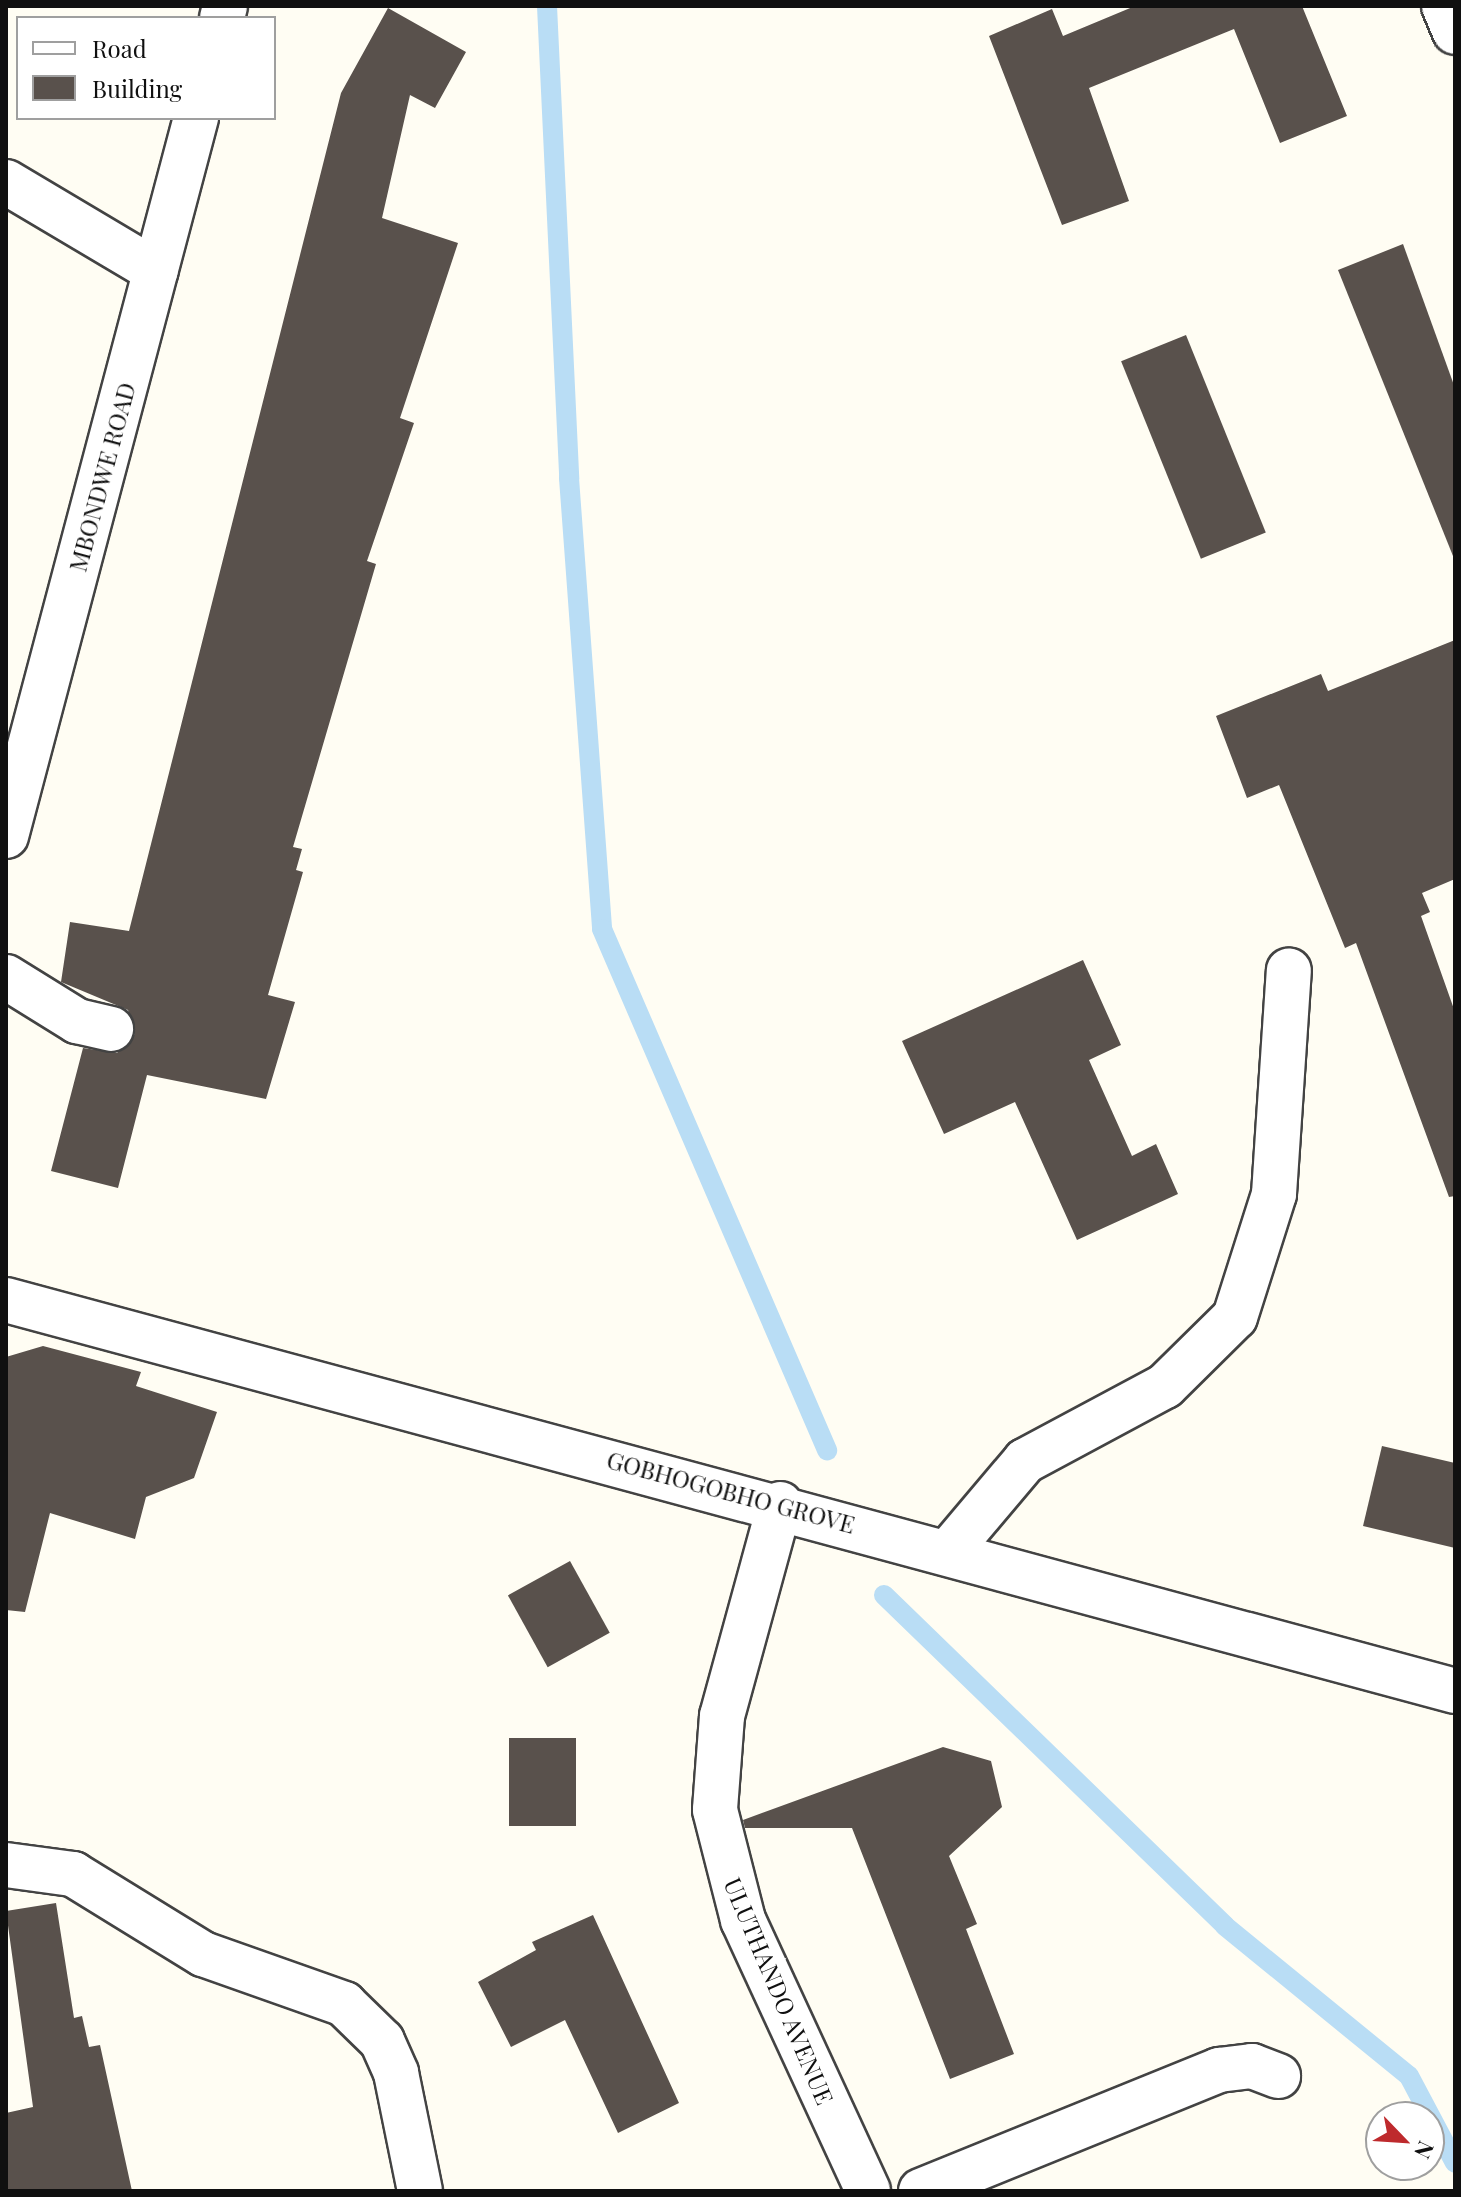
<!DOCTYPE html>
<style>
body{margin:0}
#map{position:relative;width:1461px;height:2197px;overflow:hidden;background:#fffdf3;font-family:"Playfair Display",serif}
div>[style]{position:absolute}
.stream>*{height:20px;margin:-10px;padding:0 10px;transform-origin:10px;border-radius:10px;background:#b9ddf5}
.building>*{inset:0;background:#59514c;transform-origin:0 0}
.roads{filter:drop-shadow(2px 0 #434343) drop-shadow(-2px 0 #434343) drop-shadow(0 2px #434343) drop-shadow(0 -2px #434343)}
.minor>*{height:44px;margin:-22px;padding:0 22px;transform-origin:22px;border-radius:22px;background:#fff}
span{translate:-50% -50%;white-space:nowrap;text-align:center;line-height:1.15;-webkit-text-stroke:8px #fff;paint-order:stroke}
.street-label{font-size:24px;color:#101010}
.frame{position:absolute;inset:0;border:8px solid #101010;pointer-events:none}
.legend{position:absolute;left:16px;top:16px;width:260px;height:104px;box-sizing:border-box;background:#fff;border:2px solid #9f9f9f;margin:0;padding:10px 14px;list-style:none;font-size:24px;color:#101010}
.legend li{display:flex;align-items:center;gap:16px;height:40px}
.legend b{width:40px;border:2px solid #9f9f9f}
.north{position:absolute;left:1365px;top:2101px;width:80px;height:80px;box-sizing:border-box;background:#fff;border:2px solid #9f9f9f;border-radius:50%;rotate:115deg;font-size:22px;font-weight:700;line-height:32px;text-align:center;color:#101010}
.north::after{content:'';display:block;margin:auto;width:28px;height:36px;background:#be2a2d;clip-path:polygon(50% 0,100% 100%,50% 72%,0 100%)}
</style>
<div id="map">
<div class="stream">
<i style="left:547px;top:6px;width:473px;rotate:87.3deg"></i>
<i style="left:569px;top:478px;width:452px;rotate:85.8deg"></i>
<i style="left:602px;top:929px;width:568px;rotate:66.64deg"></i>
<i style="left:884px;top:1595px;width:475px;rotate:44.1deg"></i>
<i style="left:1225px;top:1926px;width:237px;rotate:39.2deg"></i>
<i style="left:1409px;top:2076px;width:98px;rotate:62.1deg"></i>
</div>
<div class="building">
<i style="clip-path:polygon(1135px 6px,1302px 6px,1347px 116px,1280px 143px,1234px 29px,1089px 88px,1129px 201px,1062px 225px,989px 36px,1052px 9px,1063px 36px)"></i>
<i style="clip-path:polygon(388px 8px,466px 52px,435px 108px,410px 95px,382px 218px,458px 243px,400px 418px,414px 423px,367px 561px,376px 564px,293px 847px,302px 849px,296px 870px,303px 872px,268px 995px,295px 1002px,266px 1099px,147px 1075px,118px 1188px,51px 1171px,83px 1048px,117px 1053px,135px 1034px,128px 1010px,61px 982px,70px 922px,129px 931px,341px 93px)"></i>
<i style="clip-path:polygon(1403px 244px,1455px 388px,1453px 556px,1338px 270px)"></i>
<i style="left:1186px;top:335px;width:213px;height:70px;rotate:68deg"></i>
<i style="clip-path:polygon(1455px 640px,1455px 879px,1422px 893px,1430px 912px,1421px 916px,1455px 1012px,1455px 1196px,1449px 1197px,1356px 943px,1345px 948px,1279px 785px,1247px 798px,1216px 716px,1321px 674px,1328px 691px)"></i>
<i style="clip-path:polygon(1083px 960px,1121px 1045px,1089px 1060px,1132px 1156px,1156px 1144px,1178px 1194px,1077px 1240px,1015px 1102px,944px 1134px,902px 1041px)"></i>
<i style="clip-path:polygon(43px 1346px,141px 1372px,136px 1386px,217px 1412px,194px 1478px,146px 1497px,135px 1539px,50px 1513px,25px 1612px,6px 1610px,6px 1357px)"></i>
<i style="clip-path:polygon(1382px 1446px,1455px 1463px,1455px 1548px,1363px 1526px)"></i>
<i style="left:570px;top:1561px;width:82px;height:71px;rotate:61deg"></i>
<i style="left:509px;top:1738px;width:67px;height:88px"></i>
<i style="clip-path:polygon(943px 1747px,991px 1761px,1002px 1807px,949px 1856px,977px 1924px,966px 1929px,1014px 2054px,950px 2079px,852px 1828px,745px 1828px,743px 1820px)"></i>
<i style="clip-path:polygon(56px 1903px,74px 2018px,82px 2016px,89px 2047px,100px 2045px,132px 2191px,6px 2191px,6px 2113px,33px 2107px,6px 1911px)"></i>
<i style="clip-path:polygon(593px 1915px,679px 2103px,618px 2133px,565px 2020px,511px 2047px,478px 1982px,536px 1950px,532px 1942px)"></i>
</div>
<div class="roads">
<div class="minor">
<i style="left:1444px;top:6px;width:28px;rotate:67deg"></i>
<i style="left:222px;top:18px;width:12px;rotate:-76deg"></i>
<i style="left:6px;top:182px;width:174px;rotate:30.7deg"></i>
<i style="left:6px;top:836px;width:743px;rotate:-75.18deg"></i>
<i style="left:6px;top:977px;width:84px;rotate:31.8deg"></i>
<i style="left:77px;top:1021px;width:35px;rotate:13deg"></i>
<i style="left:6px;top:1300px;width:1501px;rotate:15.1deg"></i>
<i style="left:780px;top:1504px;width:220px;rotate:105.3deg"></i>
<i style="left:722px;top:1716px;width:94px;rotate:94.3deg"></i>
<i style="left:715px;top:1810px;width:114px;rotate:75.7deg"></i>
<i style="left:743px;top:1920px;width:298px;rotate:65.2deg"></i>
<i style="left:949px;top:1551px;width:118px;rotate:-49.8deg"></i>
<i style="left:1025px;top:1461px;width:159px;rotate:-28.2deg"></i>
<i style="left:1165px;top:1386px;width:98px;rotate:-44.6deg"></i>
<i style="left:1235px;top:1317px;width:129px;rotate:-72.4deg"></i>
<i style="left:1274px;top:1194px;width:224px;rotate:-86.2deg"></i>
<i style="left:6px;top:1865px;width:68px;rotate:7.7deg"></i>
<i style="left:73px;top:1874px;width:153px;rotate:31.6deg"></i>
<i style="left:203px;top:1954px;width:150px;rotate:19.5deg"></i>
<i style="left:344px;top:2004px;width:53px;rotate:44.2deg"></i>
<i style="left:382px;top:2041px;width:35px;rotate:66deg"></i>
<i style="left:396px;top:2073px;width:120px;rotate:78.5deg"></i>
<i style="left:921px;top:2191px;width:322px;rotate:-22.1deg"></i>
<i style="left:1219px;top:2070px;width:33px;rotate:-7deg"></i>
<i style="left:1252px;top:2066px;width:28px;rotate:21deg"></i>
</div>
</div>
<div class="street-label">
<span style="left:102px;top:477px;rotate:-75deg">MBONDWE ROAD</span>
<span style="left:731px;top:1492px;rotate:15deg">GOBHOGOBHO GROVE</span>
<span style="left:779px;top:1991px;rotate:67deg">ULUTHANDO AVENUE</span>
</div>
<div class="frame"></div>
<ul class="legend">
<li><b style="height:10px;background:#fff"></b>Road</li>
<li><b style="height:22px;background:#59514c"></b>Building</li>
</ul>
<div class="north">N</div>
</div>
